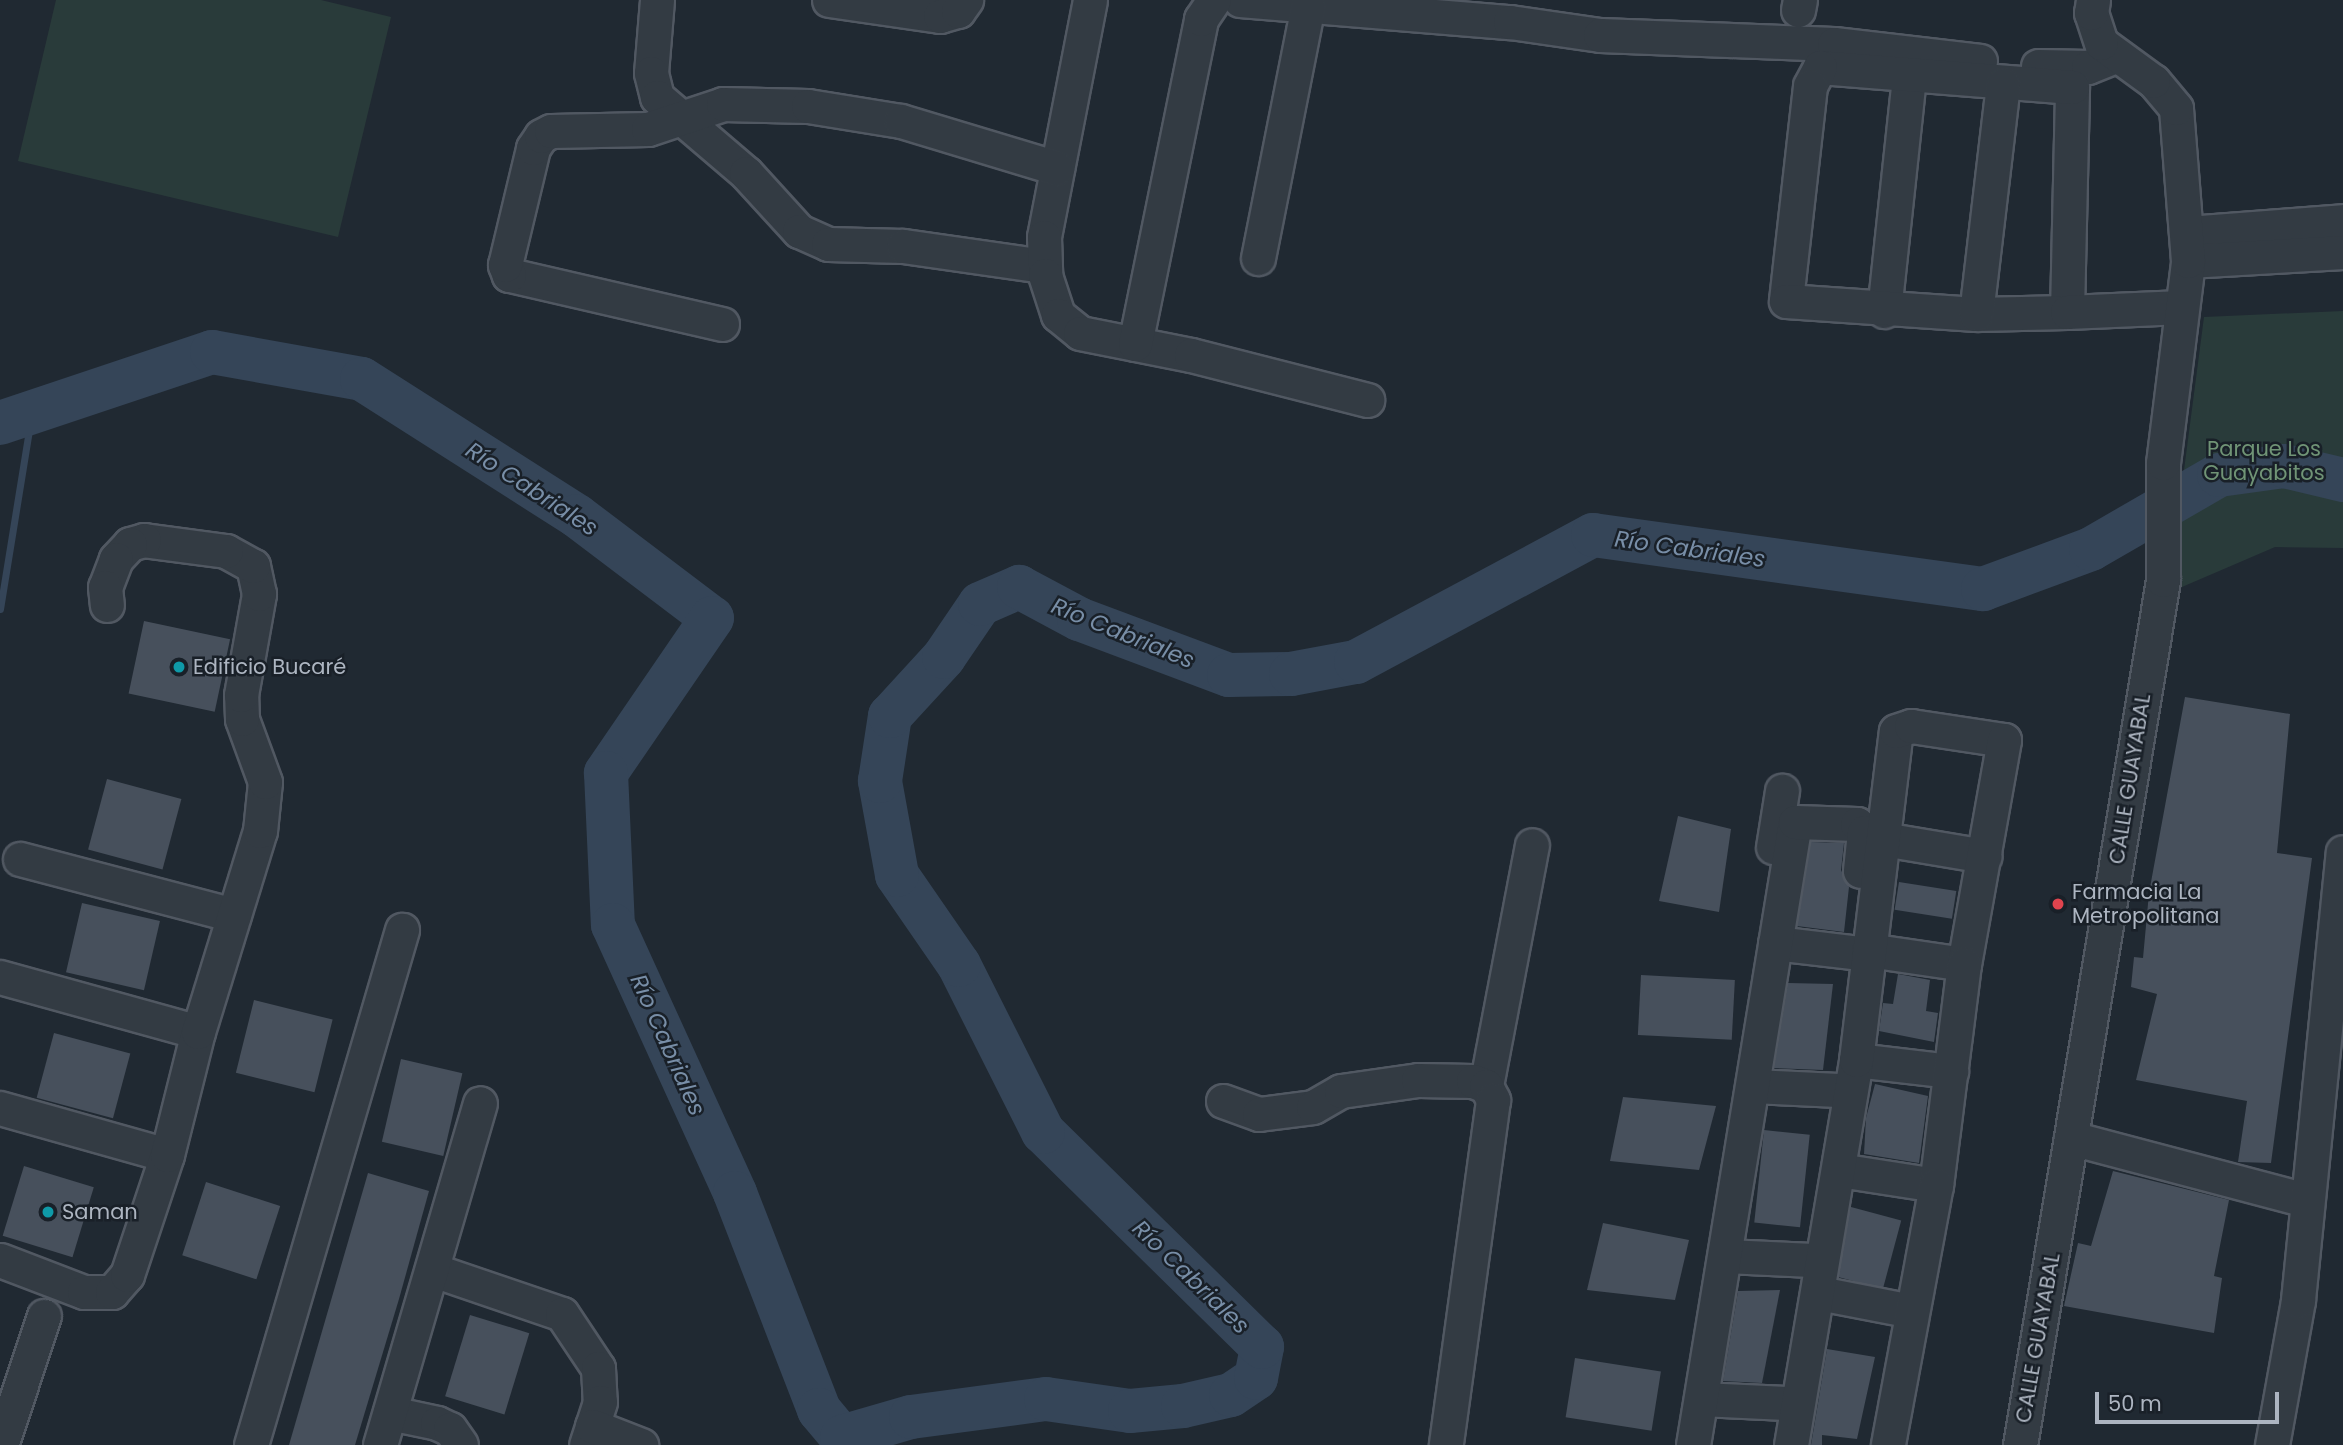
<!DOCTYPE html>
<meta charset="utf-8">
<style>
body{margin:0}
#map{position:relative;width:2343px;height:1445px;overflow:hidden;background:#202932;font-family:Poppins,sans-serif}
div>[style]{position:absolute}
.green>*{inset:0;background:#293b3a}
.stream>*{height:7px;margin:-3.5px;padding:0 3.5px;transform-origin:3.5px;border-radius:3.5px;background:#354558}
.river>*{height:44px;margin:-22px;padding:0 22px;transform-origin:22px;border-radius:22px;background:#354558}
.building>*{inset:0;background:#47505c;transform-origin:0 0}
.roads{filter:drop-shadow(2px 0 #515862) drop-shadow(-2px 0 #515862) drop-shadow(0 2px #515862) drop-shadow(0 -2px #515862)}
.minor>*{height:33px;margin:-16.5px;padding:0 16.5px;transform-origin:16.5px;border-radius:16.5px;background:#333b43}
.dots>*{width:19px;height:19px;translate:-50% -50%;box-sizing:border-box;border:4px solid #192028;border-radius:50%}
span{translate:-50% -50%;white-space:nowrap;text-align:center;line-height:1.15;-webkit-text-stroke:5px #192028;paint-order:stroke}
.park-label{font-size:21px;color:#709476}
.poi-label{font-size:21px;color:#adb5c1}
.left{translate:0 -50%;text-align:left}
.street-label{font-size:21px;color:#adb5c1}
.water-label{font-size:23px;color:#788ea7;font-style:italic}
.scale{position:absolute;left:2095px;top:1392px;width:184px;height:32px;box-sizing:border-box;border:4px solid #adb5c1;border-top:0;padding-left:9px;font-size:21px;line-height:24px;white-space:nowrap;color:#adb5c1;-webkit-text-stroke:5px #192028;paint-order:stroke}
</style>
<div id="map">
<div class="green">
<i style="clip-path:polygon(56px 0,321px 0,391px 17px,338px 237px,18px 161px)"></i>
<i style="clip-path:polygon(2343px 311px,2343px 548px,2275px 547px,2168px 593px,2204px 317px)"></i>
</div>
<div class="stream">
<i style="left:0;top:609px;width:200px;rotate:-80.8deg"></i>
</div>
<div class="river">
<i style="left:0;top:423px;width:224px;rotate:-18.5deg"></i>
<i style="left:212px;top:352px;width:152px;rotate:10.2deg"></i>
<i style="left:362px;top:379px;width:255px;rotate:32.5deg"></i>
<i style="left:577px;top:516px;width:169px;rotate:37.1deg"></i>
<i style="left:712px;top:618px;width:188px;rotate:124.4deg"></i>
<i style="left:606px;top:773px;width:152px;rotate:87.4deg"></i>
<i style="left:613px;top:925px;width:294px;rotate:65.5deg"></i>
<i style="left:735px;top:1193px;width:233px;rotate:68.8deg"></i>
<i style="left:819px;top:1410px;width:35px;rotate:50deg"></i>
<i style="left:842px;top:1437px;width:72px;rotate:-16.2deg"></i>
<i style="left:911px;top:1417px;width:136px;rotate:-7.6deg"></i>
<i style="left:1046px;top:1399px;width:85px;rotate:8.1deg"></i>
<i style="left:1130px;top:1411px;width:53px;rotate:-5.4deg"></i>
<i style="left:1183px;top:1406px;width:49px;rotate:-12.9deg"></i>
<i style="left:1231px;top:1395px;width:30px;rotate:-34deg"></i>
<i style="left:1256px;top:1378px;width:32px;rotate:-79deg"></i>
<i style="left:1262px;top:1347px;width:307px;rotate:-135.5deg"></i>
<i style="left:1043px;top:1132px;width:187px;rotate:-116.7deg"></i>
<i style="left:959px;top:965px;width:109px;rotate:-124.6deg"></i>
<i style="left:897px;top:875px;width:96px;rotate:-100.3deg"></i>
<i style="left:880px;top:781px;width:66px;rotate:-81.3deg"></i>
<i style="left:890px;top:716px;width:80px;rotate:-47.5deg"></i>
<i style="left:944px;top:657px;width:64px;rotate:-55.8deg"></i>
<i style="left:980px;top:604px;width:43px;rotate:-23.6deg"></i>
<i style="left:1019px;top:587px;width:68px;rotate:28.1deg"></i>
<i style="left:1079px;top:619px;width:160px;rotate:20.5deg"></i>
<i style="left:1229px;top:675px;width:62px;rotate:-0.9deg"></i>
<i style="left:1291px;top:674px;width:66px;rotate:-10.5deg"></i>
<i style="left:1356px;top:662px;width:269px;rotate:-28.2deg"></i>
<i style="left:1593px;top:535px;width:394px;rotate:7.9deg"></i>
<i style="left:1983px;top:589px;width:115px;rotate:-20.3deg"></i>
<i style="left:2091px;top:549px;width:148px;rotate:-30deg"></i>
<i style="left:2219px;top:475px;width:66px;rotate:-7.9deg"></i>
<i style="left:2284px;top:466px;width:61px;rotate:13.3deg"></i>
</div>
<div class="building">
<i style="left:144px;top:621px;width:88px;height:74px;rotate:12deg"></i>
<i style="clip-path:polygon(2185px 697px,2290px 714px,2277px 853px,2312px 858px,2271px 1163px,2238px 1162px,2247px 1101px,2136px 1080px,2157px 994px,2131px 987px,2134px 957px,2143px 958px,2149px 893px)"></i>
<i style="left:107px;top:779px;width:77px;height:73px;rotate:15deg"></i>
<i style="clip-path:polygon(1678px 816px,1731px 829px,1719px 912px,1659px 901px)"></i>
<i style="clip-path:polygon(1811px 842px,1844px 843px,1841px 870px,1849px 887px,1844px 932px,1797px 926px)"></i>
<i style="left:1899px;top:882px;width:58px;height:28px;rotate:9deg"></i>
<i style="left:82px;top:903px;width:80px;height:71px;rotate:13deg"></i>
<i style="clip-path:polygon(1898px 974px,1930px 980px,1926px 1011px,1938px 1013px,1934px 1042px,1879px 1031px,1883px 1003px,1893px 1004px)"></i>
<i style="left:1641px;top:975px;width:94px;height:60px;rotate:3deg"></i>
<i style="clip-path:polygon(1788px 983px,1833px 984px,1823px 1070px,1774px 1068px)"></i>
<i style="left:254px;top:1000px;width:81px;height:75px;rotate:14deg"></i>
<i style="left:54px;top:1033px;width:79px;height:67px;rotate:15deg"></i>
<i style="left:401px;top:1059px;width:63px;height:85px;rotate:13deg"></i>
<i style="clip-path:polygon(1875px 1084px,1928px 1096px,1919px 1163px,1864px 1154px,1866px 1118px)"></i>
<i style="clip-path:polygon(1623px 1097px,1716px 1106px,1699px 1170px,1610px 1161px)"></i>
<i style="left:1764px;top:1130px;width:46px;height:93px;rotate:6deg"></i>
<i style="left:24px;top:1166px;width:73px;height:73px;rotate:17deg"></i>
<i style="clip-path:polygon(2113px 1171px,2229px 1200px,2214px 1276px,2222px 1278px,2214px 1333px,2064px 1306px,2078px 1243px,2091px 1246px)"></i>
<i style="clip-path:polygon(368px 1173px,429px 1191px,399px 1299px,355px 1445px,289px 1445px)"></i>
<i style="left:206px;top:1182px;width:78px;height:77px;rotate:18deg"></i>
<i style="left:1851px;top:1207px;width:52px;height:71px;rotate:15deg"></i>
<i style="clip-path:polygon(1603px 1223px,1689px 1240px,1675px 1300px,1587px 1290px)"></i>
<i style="clip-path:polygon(1780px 1290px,1762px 1383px,1723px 1381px,1738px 1291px)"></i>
<i style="left:470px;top:1315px;width:62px;height:85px;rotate:17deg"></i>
<i style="clip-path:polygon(1827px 1349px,1875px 1357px,1857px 1439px,1822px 1435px,1822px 1445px,1811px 1445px)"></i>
<i style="left:1575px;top:1358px;width:87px;height:60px;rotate:9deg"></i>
</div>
<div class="roads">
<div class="minor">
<i style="left:657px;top:0;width:73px;rotate:94.7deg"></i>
<i style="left:651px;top:73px;width:25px;rotate:76deg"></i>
<i style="left:657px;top:97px;width:117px;rotate:40.5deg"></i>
<i style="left:746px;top:173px;width:79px;rotate:47.6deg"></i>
<i style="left:799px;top:231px;width:32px;rotate:24deg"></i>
<i style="left:828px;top:244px;width:75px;rotate:1.5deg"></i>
<i style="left:903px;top:246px;width:142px;rotate:8.1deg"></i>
<i style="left:829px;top:0;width:112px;rotate:8.2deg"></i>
<i style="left:940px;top:16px;width:19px;rotate:-16deg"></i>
<i style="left:958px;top:11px;width:14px;rotate:-54deg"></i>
<i style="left:1090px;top:0;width:241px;rotate:101deg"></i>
<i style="left:1044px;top:237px;width:38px;rotate:88deg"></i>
<i style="left:1045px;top:275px;width:42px;rotate:72deg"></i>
<i style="left:1058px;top:315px;width:28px;rotate:39deg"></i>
<i style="left:1080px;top:333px;width:113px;rotate:11.2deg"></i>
<i style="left:1191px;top:355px;width:182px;rotate:14.3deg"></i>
<i style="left:1240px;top:0;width:271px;rotate:4.7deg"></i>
<i style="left:1510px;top:22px;width:91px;rotate:8.2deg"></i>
<i style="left:1600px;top:35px;width:234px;rotate:2.2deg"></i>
<i style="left:1834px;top:44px;width:147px;rotate:6.6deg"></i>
<i style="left:1798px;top:10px;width:10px;rotate:-79deg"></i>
<i style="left:2038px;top:66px;width:50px;rotate:1.1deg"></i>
<i style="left:2088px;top:67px;width:31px;rotate:-22deg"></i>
<i style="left:2188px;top:233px;width:155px;rotate:-4.4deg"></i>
<i style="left:1258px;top:258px;width:258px;rotate:-78.8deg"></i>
<i style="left:2188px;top:261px;width:155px;rotate:-3.3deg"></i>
<i style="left:1884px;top:311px;width:236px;rotate:-83.9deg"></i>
<i style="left:2067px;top:312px;width:225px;rotate:-88.7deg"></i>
<i style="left:2072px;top:87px;width:253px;rotate:-175.5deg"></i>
<i style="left:1820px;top:67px;width:21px;rotate:118deg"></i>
<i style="left:1810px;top:86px;width:216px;rotate:96.4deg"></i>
<i style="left:1786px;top:301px;width:190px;rotate:3.9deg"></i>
<i style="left:1976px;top:314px;width:91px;rotate:-1.3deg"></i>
<i style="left:2067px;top:312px;width:115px;rotate:-2.5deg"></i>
<i style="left:1976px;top:314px;width:231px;rotate:-83.3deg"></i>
<i style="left:722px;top:324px;width:219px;rotate:-167deg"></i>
<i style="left:509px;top:275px;width:11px;rotate:-112deg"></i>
<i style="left:505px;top:265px;width:120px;rotate:-76.5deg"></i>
<i style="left:533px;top:148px;width:14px;rotate:-56deg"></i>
<i style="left:541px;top:136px;width:11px;rotate:-27deg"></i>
<i style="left:551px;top:131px;width:97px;rotate:-1.2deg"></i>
<i style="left:648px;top:129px;width:79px;rotate:-18.4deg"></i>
<i style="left:723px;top:104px;width:85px;rotate:1.3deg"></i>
<i style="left:808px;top:106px;width:94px;rotate:9.2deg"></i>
<i style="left:901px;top:121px;width:163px;rotate:16.8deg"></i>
<i style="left:1135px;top:344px;width:332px;rotate:-78.5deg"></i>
<i style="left:1201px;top:19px;width:23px;rotate:-56deg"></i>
<i style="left:1883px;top:839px;width:103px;rotate:9.5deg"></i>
<i style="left:1773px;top:847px;width:57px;rotate:-80.9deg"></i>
<i style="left:20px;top:859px;width:221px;rotate:14.7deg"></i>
<i style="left:1775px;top:943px;width:78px;rotate:6.7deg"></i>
<i style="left:1868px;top:950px;width:97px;rotate:8.3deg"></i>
<i style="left:0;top:977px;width:205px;rotate:15.5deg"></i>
<i style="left:1856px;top:1060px;width:96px;rotate:6.6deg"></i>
<i style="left:1486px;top:1086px;width:245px;rotate:-79.2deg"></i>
<i style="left:1753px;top:1086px;width:85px;rotate:2.7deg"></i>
<i style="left:1223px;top:1101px;width:38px;rotate:20deg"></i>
<i style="left:1259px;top:1114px;width:54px;rotate:-7.4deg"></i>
<i style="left:1313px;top:1107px;width:32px;rotate:-30deg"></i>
<i style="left:1341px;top:1091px;width:78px;rotate:-8.1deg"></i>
<i style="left:1418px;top:1080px;width:55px;rotate:1deg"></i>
<i style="left:1473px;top:1081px;width:14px;rotate:21deg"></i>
<i style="left:1486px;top:1086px;width:16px;rotate:63deg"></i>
<i style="left:1493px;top:1100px;width:348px;rotate:97.8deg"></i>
<i style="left:0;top:1108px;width:173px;rotate:15.7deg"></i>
<i style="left:2071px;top:1138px;width:243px;rotate:14.8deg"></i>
<i style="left:1839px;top:1170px;width:98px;rotate:8.8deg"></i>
<i style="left:1726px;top:1256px;width:86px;rotate:2.7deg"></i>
<i style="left:0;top:1260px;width:90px;rotate:20.9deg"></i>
<i style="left:84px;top:1292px;width:28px"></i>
<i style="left:112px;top:1292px;width:23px;rotate:-49deg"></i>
<i style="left:127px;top:1275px;width:126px;rotate:-71.6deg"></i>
<i style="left:167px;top:1155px;width:127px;rotate:-75.9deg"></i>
<i style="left:198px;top:1032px;width:210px;rotate:-72.9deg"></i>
<i style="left:260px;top:831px;width:49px;rotate:-84.2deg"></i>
<i style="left:265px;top:782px;width:67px;rotate:-110.1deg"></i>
<i style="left:242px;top:719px;width:24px;rotate:-92deg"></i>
<i style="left:241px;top:695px;width:103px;rotate:-79.9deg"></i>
<i style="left:259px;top:594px;width:29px;rotate:-102deg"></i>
<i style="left:253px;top:566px;width:31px;rotate:-151deg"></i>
<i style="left:226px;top:551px;width:83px;rotate:-172.4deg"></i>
<i style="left:144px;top:540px;width:15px;rotate:164deg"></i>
<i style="left:130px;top:544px;width:21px;rotate:133deg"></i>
<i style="left:116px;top:559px;width:30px;rotate:111deg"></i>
<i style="left:105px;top:587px;width:18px;rotate:84deg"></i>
<i style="left:433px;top:1270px;width:136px;rotate:18.8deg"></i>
<i style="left:562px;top:1314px;width:65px;rotate:56.3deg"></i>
<i style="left:598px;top:1368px;width:34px;rotate:87deg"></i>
<i style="left:600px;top:1402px;width:45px;rotate:108deg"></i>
<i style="left:1819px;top:1293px;width:95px;rotate:11deg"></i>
<i style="left:1701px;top:1399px;width:85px;rotate:2.7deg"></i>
<i style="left:390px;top:1413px;width:48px;rotate:12deg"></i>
<i style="left:437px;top:1423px;width:14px;rotate:25deg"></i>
<i style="left:450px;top:1429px;width:19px;rotate:55deg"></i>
<i style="left:592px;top:1426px;width:53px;rotate:21.2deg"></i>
<i style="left:1px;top:1445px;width:136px;rotate:-71.6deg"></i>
<i style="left:251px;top:1445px;width:537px;rotate:-73.66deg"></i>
<i style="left:380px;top:1445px;width:356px;rotate:-73.7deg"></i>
<i style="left:1693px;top:1445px;width:631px;rotate:-80.7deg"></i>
<i style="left:1795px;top:822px;width:62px;rotate:1.8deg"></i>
<i style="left:1857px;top:824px;width:11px;rotate:49deg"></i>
<i style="left:1864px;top:832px;width:39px;rotate:96deg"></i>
<i style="left:1791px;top:1445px;width:390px;rotate:-80.4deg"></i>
<i style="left:1856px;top:1060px;width:331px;rotate:-83.1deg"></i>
<i style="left:1896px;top:731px;width:16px;rotate:-18deg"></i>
<i style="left:1911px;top:726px;width:94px;rotate:8.6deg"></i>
<i style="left:2004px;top:740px;width:228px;rotate:100.1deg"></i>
<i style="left:1964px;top:964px;width:223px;rotate:97.2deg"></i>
<i style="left:1936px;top:1185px;width:264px;rotate:100.5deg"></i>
<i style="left:2020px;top:1445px;width:877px;rotate:-80.61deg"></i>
<i style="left:2163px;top:580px;width:117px;rotate:-90deg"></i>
<i style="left:2163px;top:463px;width:204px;rotate:-82.9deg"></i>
<i style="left:2188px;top:261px;width:153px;rotate:-94.5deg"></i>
<i style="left:2176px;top:108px;width:35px;rotate:-130deg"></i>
<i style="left:2153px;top:81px;width:64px;rotate:-143.8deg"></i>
<i style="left:2101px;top:43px;width:32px;rotate:-108deg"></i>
<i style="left:2091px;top:13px;width:13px;rotate:-81deg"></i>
<i style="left:2272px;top:1445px;width:147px;rotate:-79.8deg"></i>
<i style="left:2298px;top:1300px;width:450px;rotate:-84.3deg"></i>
</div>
</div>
<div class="dots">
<i style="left:179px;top:667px;background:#0f9aa8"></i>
<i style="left:2058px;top:904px;background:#e0444e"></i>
<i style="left:48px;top:1212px;background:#0f9aa8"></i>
</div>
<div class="park-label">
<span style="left:2264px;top:461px">Parque Los<br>Guayabitos</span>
</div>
<div class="poi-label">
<span class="left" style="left:193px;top:667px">Edificio Bucaré</span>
<span class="left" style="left:2072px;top:904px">Farmacia La<br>Metropolitana</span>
<span class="left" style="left:62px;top:1212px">Saman</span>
</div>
<div class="street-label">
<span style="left:2130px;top:779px;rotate:-81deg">CALLE GUAYABAL</span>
<span style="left:2038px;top:1338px;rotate:-80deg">CALLE GUAYABAL</span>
</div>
<div class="water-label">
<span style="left:532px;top:489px;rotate:33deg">Río Cabriales</span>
<span style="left:1690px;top:549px;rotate:8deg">Río Cabriales</span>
<span style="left:1123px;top:633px;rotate:22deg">Río Cabriales</span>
<span style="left:668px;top:1045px;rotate:66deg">Río Cabriales</span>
<span style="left:1191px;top:1277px;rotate:44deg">Río Cabriales</span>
</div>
<div class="scale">50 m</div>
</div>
